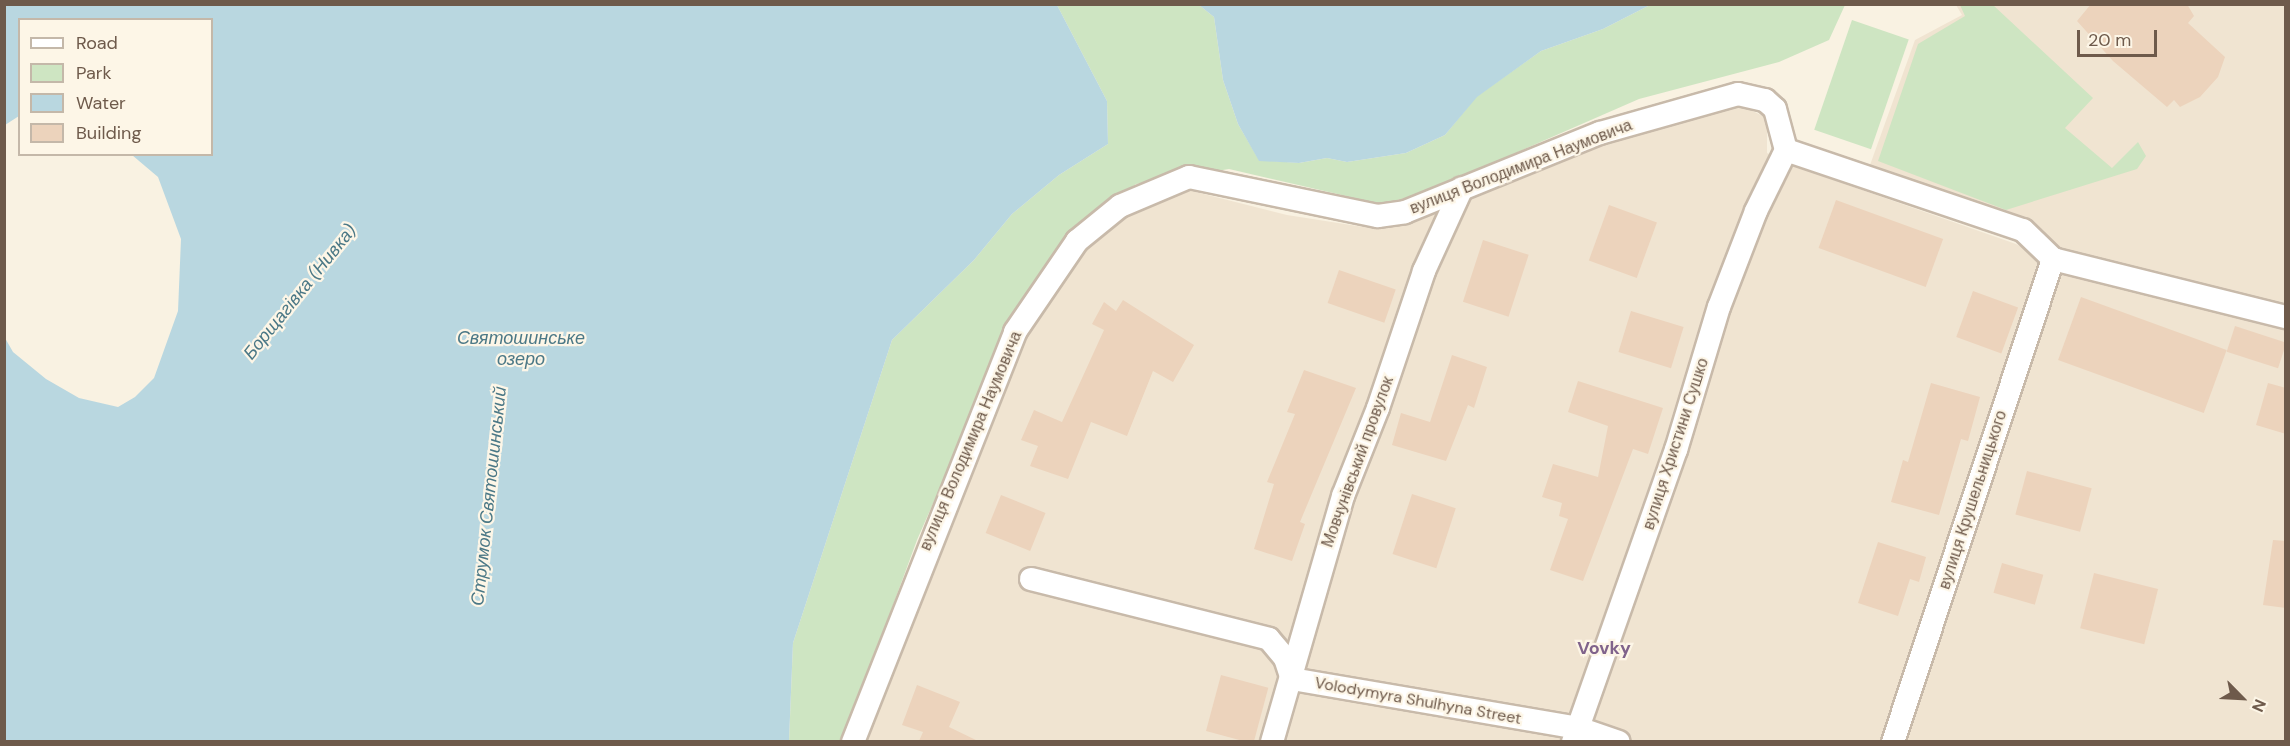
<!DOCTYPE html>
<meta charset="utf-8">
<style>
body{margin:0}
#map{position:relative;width:2290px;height:746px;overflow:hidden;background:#f9f2e2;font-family:"DM Sans",sans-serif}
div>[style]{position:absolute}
.residential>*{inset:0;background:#f0e4d1}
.green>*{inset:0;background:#cee5c2;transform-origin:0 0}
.water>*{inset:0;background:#b9d7e0}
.building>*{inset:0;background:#ecd3bc;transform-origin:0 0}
.roads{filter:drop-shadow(2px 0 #c8baaa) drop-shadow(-2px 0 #c8baaa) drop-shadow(0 2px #c8baaa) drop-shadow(0 -2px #c8baaa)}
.minor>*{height:22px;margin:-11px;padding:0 11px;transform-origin:11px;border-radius:11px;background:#fff}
span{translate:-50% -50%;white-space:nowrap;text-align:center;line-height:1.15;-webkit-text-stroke:4.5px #fdf6e7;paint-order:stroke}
.street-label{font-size:16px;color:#6e5a4b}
.water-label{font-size:18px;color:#4b7886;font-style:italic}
.neighbourhood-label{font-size:18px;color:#80638b;font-weight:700}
.frame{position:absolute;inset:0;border:6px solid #6e5a4b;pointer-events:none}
.legend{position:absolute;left:18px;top:18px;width:195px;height:138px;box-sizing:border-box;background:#fdf6e7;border:2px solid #c4b8a9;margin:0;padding:8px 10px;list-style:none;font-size:18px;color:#6e5a4b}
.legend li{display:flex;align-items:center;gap:12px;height:30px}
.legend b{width:30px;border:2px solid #c4b8a9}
.north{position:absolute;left:2212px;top:668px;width:60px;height:60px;-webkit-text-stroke:4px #fdf6e7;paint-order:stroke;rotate:114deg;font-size:16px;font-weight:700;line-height:24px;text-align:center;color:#6e5a4b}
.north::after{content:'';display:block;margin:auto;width:21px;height:27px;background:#6e5a4b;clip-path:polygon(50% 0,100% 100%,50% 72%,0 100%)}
.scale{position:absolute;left:2077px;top:30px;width:80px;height:27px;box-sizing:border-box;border:3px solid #6e5a4b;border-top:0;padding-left:8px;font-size:18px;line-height:21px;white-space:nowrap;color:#6e5a4b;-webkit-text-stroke:4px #fdf6e7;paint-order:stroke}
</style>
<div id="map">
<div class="residential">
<i style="clip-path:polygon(1956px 5px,2285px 5px,2285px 305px,2078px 258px,2010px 216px,1870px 165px,1915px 40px,1962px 15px)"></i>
<i style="clip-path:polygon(1740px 105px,1767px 118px,1767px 153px,1805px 170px,2016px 244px,2073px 273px,2285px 325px,2285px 741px,864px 742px,1022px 338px,1085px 246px,1150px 197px,1184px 189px,1287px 215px,1370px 228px,1410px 219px,1608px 141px)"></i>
</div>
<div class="green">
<i style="clip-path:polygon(1057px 5px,1199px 5px,1214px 17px,1223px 80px,1238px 124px,1259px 160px,1299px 163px,1327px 158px,1347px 162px,1406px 153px,1445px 135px,1476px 97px,1541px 51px,1603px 29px,1650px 5px,1845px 5px,1829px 40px,1779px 62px,1639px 99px,1422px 194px,1381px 204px,1229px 169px,1136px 184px,1083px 223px,1000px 351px,917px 540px,843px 741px,789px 742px,793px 643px,892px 340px,974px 260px,1012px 214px,1059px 175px,1108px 144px,1107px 101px)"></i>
<i style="clip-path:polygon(1960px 5px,1993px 5px,2093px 98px,2065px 128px,2112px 168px,2138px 142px,2146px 156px,2137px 169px,2006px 210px,1878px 161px,1918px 44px,1965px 16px)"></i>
<i style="left:1852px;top:20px;width:60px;height:116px;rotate:19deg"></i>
</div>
<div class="water">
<i style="clip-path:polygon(5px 4px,1057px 5px,1107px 101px,1108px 144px,1059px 175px,1012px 214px,974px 260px,892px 340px,793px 643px,789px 741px,5px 741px,5px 338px,13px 352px,46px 379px,79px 398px,118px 407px,135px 397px,154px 378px,178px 311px,181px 239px,158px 177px,132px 155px,212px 154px,212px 20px,20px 20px,19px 116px,5px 125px)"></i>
<i style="clip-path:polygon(1199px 5px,1650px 5px,1603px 29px,1541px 51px,1477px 97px,1445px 135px,1406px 153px,1347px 162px,1327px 158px,1299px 163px,1259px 161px,1238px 124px,1223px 80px,1214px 17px)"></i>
</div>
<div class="building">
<i style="clip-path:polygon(2091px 4px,2187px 4px,2194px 16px,2188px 23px,2225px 57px,2218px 77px,2200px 97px,2180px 107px,2174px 100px,2167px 107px,2113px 61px,2077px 21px)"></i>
<i style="left:1836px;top:200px;width:114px;height:51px;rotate:20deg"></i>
<i style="left:1609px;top:205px;width:51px;height:59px;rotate:20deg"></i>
<i style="left:1483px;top:240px;width:48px;height:65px;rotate:18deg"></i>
<i style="left:1339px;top:270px;width:60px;height:35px;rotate:19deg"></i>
<i style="left:1973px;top:291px;width:48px;height:49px;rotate:20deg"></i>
<i style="left:2081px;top:297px;width:155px;height:67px;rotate:20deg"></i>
<i style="clip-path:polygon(1123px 300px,1194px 345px,1173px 382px,1153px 371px,1127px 436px,1091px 422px,1068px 479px,1030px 466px,1038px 446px,1021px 440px,1034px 410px,1062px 422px,1104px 330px,1092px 324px,1104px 302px,1116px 311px)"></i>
<i style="left:1631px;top:311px;width:55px;height:43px;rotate:17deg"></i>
<i style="left:2235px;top:326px;width:54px;height:27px;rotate:18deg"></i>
<i style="clip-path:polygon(1452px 355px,1487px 367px,1474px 408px,1468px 405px,1446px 461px,1392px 445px,1401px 413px,1430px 422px)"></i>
<i style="clip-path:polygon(1304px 370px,1356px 388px,1300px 522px,1305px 524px,1292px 561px,1254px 549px,1274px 484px,1267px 482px,1295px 414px,1287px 412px)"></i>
<i style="clip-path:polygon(1578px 381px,1663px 408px,1648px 454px,1633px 449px,1583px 581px,1550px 570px,1568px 519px,1559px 516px,1562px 503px,1542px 497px,1553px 464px,1598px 477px,1608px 426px,1568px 412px)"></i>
<i style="clip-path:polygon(1931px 383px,1980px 397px,1968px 441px,1961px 439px,1939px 515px,1891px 502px,1903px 460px,1908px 462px)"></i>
<i style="clip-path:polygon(2268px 383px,2286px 388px,2286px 434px,2256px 425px)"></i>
<i style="left:2027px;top:471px;width:67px;height:45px;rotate:15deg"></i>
<i style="left:1412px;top:494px;width:46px;height:63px;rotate:18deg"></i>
<i style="left:1001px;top:495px;width:48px;height:41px;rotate:22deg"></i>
<i style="clip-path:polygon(2273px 540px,2286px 541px,2286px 608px,2263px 605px)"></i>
<i style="clip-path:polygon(1878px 542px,1926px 557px,1919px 582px,1910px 579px,1898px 616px,1858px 603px)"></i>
<i style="left:2002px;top:563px;width:43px;height:31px;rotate:16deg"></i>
<i style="left:2094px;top:573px;width:66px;height:57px;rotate:14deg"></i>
<i style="left:1221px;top:675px;width:49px;height:58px;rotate:15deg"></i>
<i style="clip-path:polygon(917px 685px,960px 702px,949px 727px,978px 741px,919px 741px,923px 732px,902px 725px)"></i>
</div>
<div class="roads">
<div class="minor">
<i style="left:1786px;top:150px;width:250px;rotate:18.7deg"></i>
<i style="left:2023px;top:230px;width:42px;rotate:44deg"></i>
<i style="left:2053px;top:259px;width:240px;rotate:14deg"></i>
<i style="left:1031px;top:579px;width:245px;rotate:14.1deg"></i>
<i style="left:1269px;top:639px;width:25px;rotate:50deg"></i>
<i style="left:1285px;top:658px;width:22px;rotate:72deg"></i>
<i style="left:1292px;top:679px;width:290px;rotate:9.7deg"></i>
<i style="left:1578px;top:728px;width:43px;rotate:18.9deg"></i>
<i style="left:853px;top:742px;width:441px;rotate:-68.4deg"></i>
<i style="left:1015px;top:332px;width:110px;rotate:-55.7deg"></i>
<i style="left:1077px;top:241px;width:55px;rotate:-39.1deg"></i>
<i style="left:1120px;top:206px;width:75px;rotate:-22.8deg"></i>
<i style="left:1189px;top:177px;width:193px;rotate:11.7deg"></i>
<i style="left:1378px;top:216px;width:27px;rotate:-8deg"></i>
<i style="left:1405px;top:212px;width:210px;rotate:-22.1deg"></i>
<i style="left:1600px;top:133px;width:143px;rotate:-15.8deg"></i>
<i style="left:1738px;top:94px;width:28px;rotate:13deg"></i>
<i style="left:1765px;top:100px;width:13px;rotate:42deg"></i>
<i style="left:1775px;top:109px;width:42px;rotate:75deg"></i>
<i style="left:1272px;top:742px;width:256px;rotate:-73.9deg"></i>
<i style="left:1343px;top:496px;width:95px;rotate:-68.3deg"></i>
<i style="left:1378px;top:408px;width:145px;rotate:-71.4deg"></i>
<i style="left:1424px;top:271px;width:91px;rotate:-65.4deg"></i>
<i style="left:1573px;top:742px;width:310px;rotate:-70.6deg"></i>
<i style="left:1676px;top:450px;width:149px;rotate:-73.3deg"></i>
<i style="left:1719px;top:307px;width:103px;rotate:-68.9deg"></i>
<i style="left:1756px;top:211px;width:68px;rotate:-63.8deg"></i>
<i style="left:1893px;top:742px;width:509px;rotate:-71.67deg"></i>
</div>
</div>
<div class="street-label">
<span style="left:1521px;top:167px;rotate:-21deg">вулиця Володимира Наумовича</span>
<span style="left:971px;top:441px;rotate:-67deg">вулиця Володимира Наумовича</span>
<span style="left:1676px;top:444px;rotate:-72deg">вулиця Христини Сушко</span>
<span style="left:1358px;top:462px;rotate:-70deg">Мовчунівський провулок</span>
<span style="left:1973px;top:500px;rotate:-72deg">вулиця Крушельницького</span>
<span style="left:1418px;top:701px;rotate:10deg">Volodymyra Shulhyna Street</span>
</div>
<div class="water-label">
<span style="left:300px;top:292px;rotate:-51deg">Борщагівка (Нивка)</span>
<span style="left:521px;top:349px">Святошинське<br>озеро</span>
<span style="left:489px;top:496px;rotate:-84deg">Струмок Святошинський</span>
</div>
<div class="neighbourhood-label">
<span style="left:1604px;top:648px">Vovky</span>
</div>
<div class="frame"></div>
<ul class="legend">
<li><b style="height:8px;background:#fff"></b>Road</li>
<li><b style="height:16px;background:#cee5c2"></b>Park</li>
<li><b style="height:16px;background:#b9d7e0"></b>Water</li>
<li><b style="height:16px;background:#ecd3bc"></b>Building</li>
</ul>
<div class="north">N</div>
<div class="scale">20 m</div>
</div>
